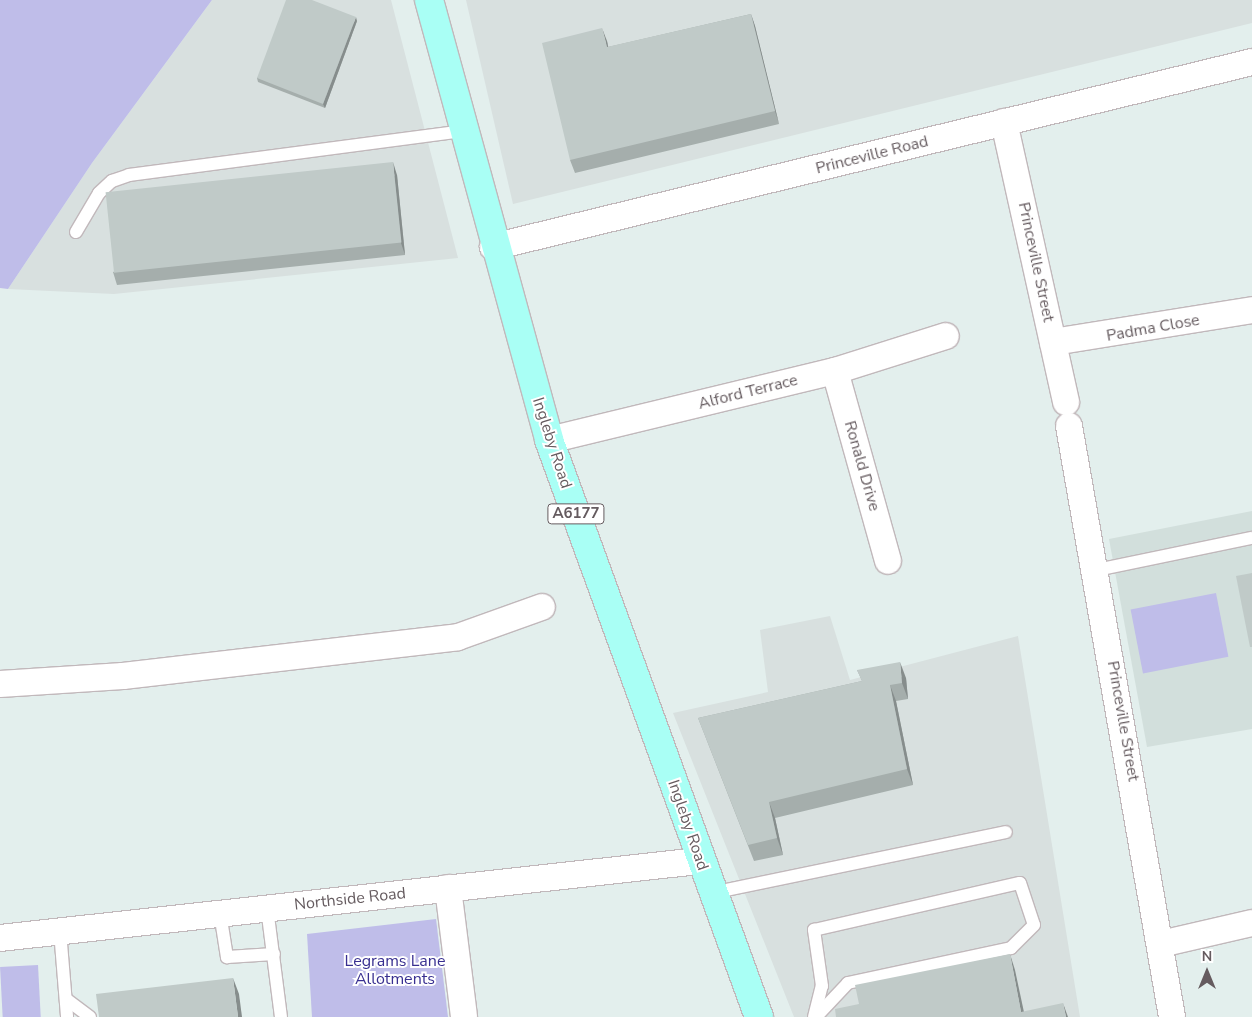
<!DOCTYPE html>
<style>
body{margin:0}
#map{position:relative;width:1252px;height:1017px;overflow:hidden;background:#e3efed;font-family:"Nunito Sans",sans-serif}
div>[style]{position:absolute}
.industrial>*{inset:0;background:#d8e0df}
.education>*{inset:0;background:#d2dfdc}
.green>*{inset:0;background:#bfbde9;transform-origin:0 0}
.roads{filter:drop-shadow(1px 0 #c1b8bb) drop-shadow(-1px 0 #c1b8bb) drop-shadow(0 1px #c1b8bb) drop-shadow(0 -1px #c1b8bb)}
.service>*{height:12px;margin:-6px;padding:0 6px;transform-origin:6px;border-radius:6px;background:#fff}
.minor>*{height:26px;margin:-13px;padding:0 13px;transform-origin:13px;border-radius:13px;background:#fff}
.primary>*{height:28px;margin:-14px;padding:0 14px;transform-origin:14px;border-radius:14px;background:#a9fff5}
.wall>*{inset:0;background:#a5aeac}
.shaded-wall>*{inset:0;background:#868d8c}
.building>*{inset:0;background:#c0cac8;transform-origin:0 0}
span{translate:-50% -50%;white-space:nowrap;text-align:center;line-height:1.15;-webkit-text-stroke:4px #fff;paint-order:stroke}
.shield-label span{padding:1px 4px;background:#fff;border:1px solid;border-radius:4px;-webkit-text-stroke-width:0}
.shield-label{font-size:15px;color:#655b5f;font-weight:700}
.street-label{font-size:16px;color:#655b5f}
.park-label{font-size:16px;color:#382f90}
.north{position:absolute;left:1182px;top:947px;width:50px;height:50px;-webkit-text-stroke:4px #fff;paint-order:stroke;rotate:0deg;font-size:14px;font-weight:700;line-height:20px;text-align:center;color:#655b5f}
.north::after{content:'';display:block;margin:auto;width:18px;height:22px;background:#655b5f;clip-path:polygon(50% 0,100% 100%,50% 72%,0 100%)}
</style>
<div id="map">
<div class="industrial">
<i style="clip-path:polygon(212px 0,391px 0,458px 258px,114px 294px,8px 289px,92px 163px)"></i>
<i style="clip-path:polygon(466px 0,1252px 0,1252px 23px,513px 204px)"></i>
<i style="clip-path:polygon(830px 616px,850px 680px,1018px 636px,1080px 1017px,794px 1017px,673px 713px,768px 692px,760px 630px)"></i>
</div>
<div class="education">
<i style="clip-path:polygon(1252px 511px,1252px 729px,1147px 747px,1109px 539px)"></i>
</div>
<div class="green">
<i style="clip-path:polygon(0 0,212px 0,92px 163px,8px 289px,0 288px)"></i>
<i style="left:1216px;top:593px;width:65px;height:87px;rotate:79deg"></i>
<i style="clip-path:polygon(436px 919px,448px 1017px,312px 1017px,307px 934px)"></i>
<i style="left:38px;top:965px;width:52px;height:38px;rotate:87deg"></i>
</div>
<div class="roads">
<div class="service">
<i style="left:76px;top:232px;width:45px;rotate:-59.5deg"></i>
<i style="left:99px;top:193px;width:18px;rotate:-43deg"></i>
<i style="left:112px;top:181px;width:18px;rotate:-19deg"></i>
<i style="left:129px;top:175px;width:336px;rotate:-7.5deg"></i>
<i style="left:1097px;top:570px;width:158px;rotate:-11.7deg"></i>
<i style="left:712px;top:893px;width:300px;rotate:-11.7deg"></i>
<i style="left:267px;top:908px;width:110px;rotate:82.7deg"></i>
<i style="left:220px;top:913px;width:45px;rotate:81deg"></i>
<i style="left:227px;top:957px;width:47px;rotate:-3.7deg"></i>
<i style="left:60px;top:931px;width:86px;rotate:85.3deg"></i>
<i style="left:66px;top:999px;width:30px;rotate:37deg"></i>
<i style="left:814px;top:1017px;width:32px;rotate:-76deg"></i>
<i style="left:822px;top:986px;width:57px;rotate:-98.1deg"></i>
<i style="left:814px;top:930px;width:211px;rotate:-12.9deg"></i>
<i style="left:1020px;top:883px;width:44px;rotate:71.6deg"></i>
<i style="left:1034px;top:925px;width:33px;rotate:135deg"></i>
<i style="left:1011px;top:948px;width:167px;rotate:167.9deg"></i>
<i style="left:848px;top:983px;width:47px;rotate:133.3deg"></i>
</div>
<div class="minor">
<i style="left:1004px;top:122px;width:287px;rotate:77.5deg"></i>
<i style="left:493px;top:247px;width:781px;rotate:-13.7deg"></i>
<i style="left:1053px;top:342px;width:202px;rotate:-9.1deg"></i>
<i style="left:835px;top:371px;width:197px;rotate:74.4deg"></i>
<i style="left:1069px;top:426px;width:600px;rotate:80.11deg"></i>
<i style="left:549px;top:440px;width:294px;rotate:-13.6deg"></i>
<i style="left:835px;top:371px;width:116px;rotate:-17.5deg"></i>
<i style="left:0;top:684px;width:123px;rotate:-3.7deg"></i>
<i style="left:123px;top:676px;width:337px;rotate:-6.6deg"></i>
<i style="left:458px;top:637px;width:89px;rotate:-19.7deg"></i>
<i style="left:448px;top:888px;width:130px;rotate:82.9deg"></i>
<i style="left:0;top:938px;width:703px;rotate:-6.29deg"></i>
<i style="left:1161px;top:944px;width:93px;rotate:-13deg"></i>
</div>
<div class="primary">
<i style="left:429px;top:0;width:456px;rotate:74.7deg"></i>
<i style="left:549px;top:440px;width:614px;rotate:70deg"></i>
</div>
</div>
<div class="wall">
<i style="clip-path:polygon(751px 14px,755px 26px,779px 124px,575px 173px,570px 160px,607px 41px,608px 47px)"></i>
<i style="clip-path:polygon(357px 21px,325px 108px,258px 82px,257px 78px)"></i>
<i style="clip-path:polygon(397px 175px,405px 255px,117px 285px,113px 272px)"></i>
<i style="clip-path:polygon(857px 670px,906px 678px,908px 699px,896px 701px,913px 785px,775px 818px,783px 855px,754px 861px,698px 718px,862px 681px)"></i>
</div>
<div class="shaded-wall">
<i style="clip-path:polygon(751px 14px,755px 26px,779px 124px,775px 111px)"></i>
<i style="clip-path:polygon(356px 17px,357px 21px,325px 108px,323px 104px)"></i>
<i style="clip-path:polygon(602px 28px,607px 41px,611px 60px,607px 47px)"></i>
<i style="clip-path:polygon(393px 162px,397px 175px,405px 255px,401px 243px)"></i>
<i style="clip-path:polygon(900px 662px,906px 678px,908px 699px,902px 683px)"></i>
<i style="clip-path:polygon(890px 685px,896px 701px,913px 785px,907px 769px)"></i>
<i style="clip-path:polygon(769px 802px,775px 818px,783px 855px,777px 838px)"></i>
<i style="clip-path:polygon(1010px 954px,1015px 970px,1025px 1017px,1021px 1012px)"></i>
<i style="clip-path:polygon(233px 978px,239px 994px,242px 1017px,238px 1017px)"></i>
<i style="clip-path:polygon(1063px 1003px,1068px 1017px,1066px 1017px)"></i>
</div>
<div class="building">
<i style="clip-path:polygon(286px 0,312px 0,356px 17px,323px 104px,257px 78px)"></i>
<i style="clip-path:polygon(751px 14px,775px 111px,570px 160px,542px 43px,602px 28px,607px 47px)"></i>
<i style="left:393px;top:162px;width:81px;height:289px;rotate:84deg"></i>
<i style="clip-path:polygon(1252px 573px,1252px 647px,1250px 647px,1236px 576px)"></i>
<i style="clip-path:polygon(900px 662px,902px 683px,890px 685px,907px 769px,769px 802px,777px 838px,748px 845px,698px 718px,862px 681px,857px 670px)"></i>
<i style="clip-path:polygon(1010px 954px,1021px 1012px,1063px 1003px,1066px 1017px,836px 1017px,835px 1009px,859px 1004px,855px 985px)"></i>
<i style="clip-path:polygon(233px 978px,238px 1017px,99px 1017px,96px 994px)"></i>
</div>
<div class="shield-label">
<span style="left:576px;top:514px">A6177</span>
</div>
<div class="street-label">
<span style="left:872px;top:155px;rotate:-14deg">Princeville Road</span>
<span style="left:1036px;top:262px;rotate:78deg">Princeville Street</span>
<span style="left:1153px;top:328px;rotate:-10deg">Padma Close</span>
<span style="left:748px;top:392px;rotate:-14deg">Alford Terrace</span>
<span style="left:552px;top:443px;rotate:72deg">Ingleby Road</span>
<span style="left:862px;top:466px;rotate:74deg">Ronald Drive</span>
<span style="left:1123px;top:721px;rotate:80deg">Princeville Street</span>
<span style="left:688px;top:825px;rotate:71deg">Ingleby Road</span>
<span style="left:350px;top:899px;rotate:-6deg">Northside Road</span>
</div>
<div class="park-label">
<span style="left:395px;top:970px">Legrams Lane<br>Allotments</span>
</div>
<div class="north">N</div>
</div>
